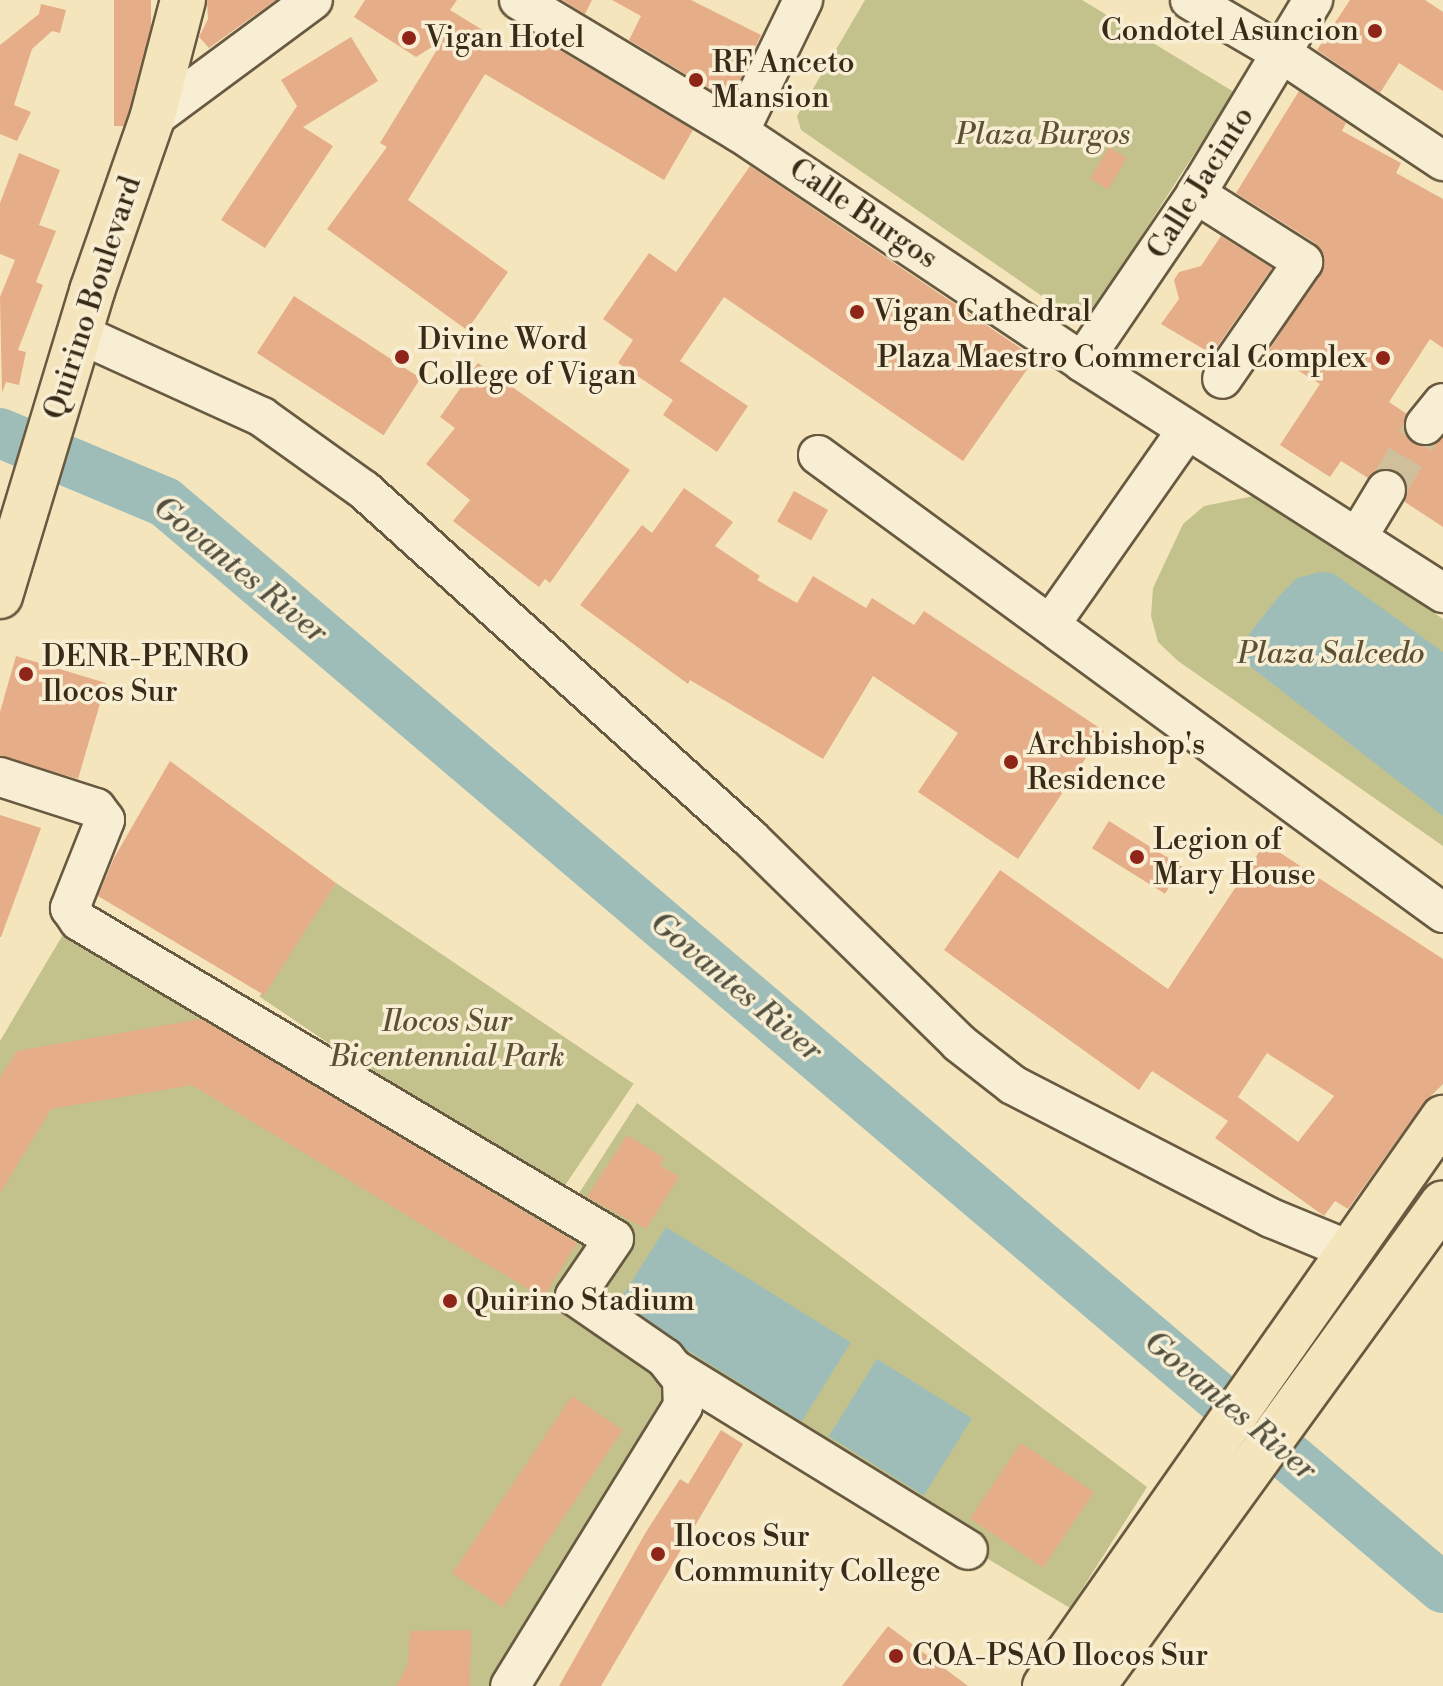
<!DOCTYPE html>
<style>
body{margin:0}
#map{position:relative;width:1443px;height:1686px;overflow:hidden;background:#f5e5bc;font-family:"Libre Bodoni",serif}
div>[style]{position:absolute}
.green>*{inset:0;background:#c3c28c;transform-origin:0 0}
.water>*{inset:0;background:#9fbdb8;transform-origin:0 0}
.river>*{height:50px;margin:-25px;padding:0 25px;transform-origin:25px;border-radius:25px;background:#9fbdb8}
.building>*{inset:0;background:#e6ad89;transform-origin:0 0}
.minor-tunnel>*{height:38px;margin-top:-19px;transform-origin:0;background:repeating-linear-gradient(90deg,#cfc09b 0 38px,transparent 0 57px)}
.roads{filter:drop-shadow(2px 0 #685a41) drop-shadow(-2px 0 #685a41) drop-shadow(0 2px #685a41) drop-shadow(0 -2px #685a41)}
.minor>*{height:38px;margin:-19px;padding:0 19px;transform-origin:19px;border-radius:19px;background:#f8eed3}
.major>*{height:44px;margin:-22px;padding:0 22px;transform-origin:22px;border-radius:22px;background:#f5e5bc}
.dots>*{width:22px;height:22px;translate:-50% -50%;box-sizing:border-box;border:4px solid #f8eed3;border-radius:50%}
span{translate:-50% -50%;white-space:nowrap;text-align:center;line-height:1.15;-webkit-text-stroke:7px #f8eed3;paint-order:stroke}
.poi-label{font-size:30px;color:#392b18}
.right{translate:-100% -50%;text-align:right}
.left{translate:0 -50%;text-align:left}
.park-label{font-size:30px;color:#5c5135;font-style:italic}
.street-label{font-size:30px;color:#392b18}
.water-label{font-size:32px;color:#525040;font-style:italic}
</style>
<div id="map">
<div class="green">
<i style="clip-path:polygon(865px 0,1082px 0,1234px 92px,1084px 325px,801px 130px,797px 116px)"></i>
<i style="clip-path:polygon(1254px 496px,1289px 513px,1443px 619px,1443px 846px,1178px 661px,1158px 642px,1151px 616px,1153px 588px,1183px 524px,1204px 506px)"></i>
<i style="left:336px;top:883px;width:359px;height:137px;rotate:34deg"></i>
<i style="clip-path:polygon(71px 921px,565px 1215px,637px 1103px,1147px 1487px,1070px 1608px,699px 1386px,501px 1686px,0 1686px,0 1041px)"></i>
</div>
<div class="water">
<i style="clip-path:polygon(1320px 572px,1333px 573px,1443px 652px,1443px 816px,1247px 664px,1244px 653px,1250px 633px,1280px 595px,1297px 578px)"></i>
<i style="left:666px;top:1227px;width:218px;height:93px;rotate:32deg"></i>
<i style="left:877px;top:1359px;width:112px;height:91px;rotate:32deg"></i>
</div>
<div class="river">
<i style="left:0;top:433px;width:179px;rotate:22.7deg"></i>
<i style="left:165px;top:502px;width:1677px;rotate:40.36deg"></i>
</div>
<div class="building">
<i style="left:114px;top:0;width:37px;height:126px"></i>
<i style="clip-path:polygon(207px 0,276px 0,209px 48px,199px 37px,208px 19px)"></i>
<i style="clip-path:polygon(365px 0,457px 0,450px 10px,517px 51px,528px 31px,693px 130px,664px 180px,485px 74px,408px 200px,508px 272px,467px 330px,327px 229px,387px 147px,380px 143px,443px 40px,416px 57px,354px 17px)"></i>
<i style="clip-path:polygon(562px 0,592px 0,585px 14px)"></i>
<i style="clip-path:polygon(612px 0,691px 0,761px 35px,730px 101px,629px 40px,641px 16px)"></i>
<i style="clip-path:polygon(1350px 0,1425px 0,1443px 12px,1443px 91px,1399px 63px,1380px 93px,1317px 50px)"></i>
<i style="clip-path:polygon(41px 4px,66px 10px,60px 33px,52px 31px,32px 49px,14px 105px,31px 112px,17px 141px,0 134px,0 45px,39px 14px)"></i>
<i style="clip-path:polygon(351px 37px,378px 81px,303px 127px,333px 146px,265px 248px,221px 220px,297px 106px,281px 80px)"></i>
<i style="clip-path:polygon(1299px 91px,1346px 123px,1342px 131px,1401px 163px,1396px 173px,1443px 199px,1443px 348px,1430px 339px,1389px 402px,1407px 414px,1404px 432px,1412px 442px,1432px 446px,1443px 438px,1443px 527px,1405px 502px,1406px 480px,1397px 471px,1376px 470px,1368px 478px,1341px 461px,1330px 477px,1280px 445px,1320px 384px,1268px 352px,1325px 263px,1315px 243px,1236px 193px)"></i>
<i style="left:1109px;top:147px;width:21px;height:37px;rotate:31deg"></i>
<i style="clip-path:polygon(19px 153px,60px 170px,39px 225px,56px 231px,36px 282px,43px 285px,18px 350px,26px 352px,19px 385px,6px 382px,2px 393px,0 297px,15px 260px,0 254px,0 203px)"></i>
<i style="clip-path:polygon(750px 166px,1035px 358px,963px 461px,724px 297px,680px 361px,748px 406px,717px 452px,663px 415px,673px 400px,618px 363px,633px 340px,603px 319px,649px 253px,676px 272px)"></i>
<i style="clip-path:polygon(1221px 236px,1272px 268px,1212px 354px,1161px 324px,1179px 299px,1174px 280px,1179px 272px,1201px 266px)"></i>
<i style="left:294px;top:296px;width:151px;height:68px;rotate:33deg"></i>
<i style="clip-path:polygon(478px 363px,630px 470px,550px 583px,545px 579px,539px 587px,453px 521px,470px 500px,426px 464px,455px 428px,440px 417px)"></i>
<i style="clip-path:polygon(684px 488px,733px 522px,715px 546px,760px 576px,757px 580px,797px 603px,813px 576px,866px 608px,872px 598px,914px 625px,924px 611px,1104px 731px,1018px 859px,918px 792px,958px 733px,873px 676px,823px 759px,690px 680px,688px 684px,580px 605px,642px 525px,652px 533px)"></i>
<i style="left:794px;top:491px;width:39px;height:35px;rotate:29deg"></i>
<i style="clip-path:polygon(16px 656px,106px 683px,78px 779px,0 756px,0 712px)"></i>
<i style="clip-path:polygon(170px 761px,336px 883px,264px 995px,98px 896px,114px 858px)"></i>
<i style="clip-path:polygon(0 815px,41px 828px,1px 937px,0 937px)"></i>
<i style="left:1109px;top:821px;width:86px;height:32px;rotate:32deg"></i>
<i style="clip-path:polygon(evenodd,1265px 843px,1443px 959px,1443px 1084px,1423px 1104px,1348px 1209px,1335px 1201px,1324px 1216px,1215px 1138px,1228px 1121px,1152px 1071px,1139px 1090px,944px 950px,1000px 870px,1168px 989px,1265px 843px,1267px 1053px,1334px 1096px,1298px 1142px,1238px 1097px,1267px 1053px)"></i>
<i style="clip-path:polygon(201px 1019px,577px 1243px,543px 1298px,192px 1085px,51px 1109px,0 1193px,0 1078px,17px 1051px)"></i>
<i style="clip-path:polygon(627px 1135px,664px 1158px,660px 1165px,679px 1177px,646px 1229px,587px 1197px)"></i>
<i style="left:572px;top:1396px;width:61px;height:214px;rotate:34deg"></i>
<i style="clip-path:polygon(721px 1430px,743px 1444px,601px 1686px,559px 1686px,646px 1532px,680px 1479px,688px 1484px)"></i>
<i style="left:1021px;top:1443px;width:88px;height:91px;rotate:34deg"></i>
<i style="clip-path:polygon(888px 1626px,968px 1686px,842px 1686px)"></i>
<i style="clip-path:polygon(471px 1630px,470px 1686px,396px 1686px,408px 1665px,410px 1631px)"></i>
</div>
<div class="minor-tunnel">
<i style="left:1386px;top:490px;width:76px;rotate:-59deg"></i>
</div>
<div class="roads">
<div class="minor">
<i style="left:519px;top:0;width:257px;rotate:31deg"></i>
<i style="left:739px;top:132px;width:413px;rotate:33.8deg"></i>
<i style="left:1082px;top:362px;width:429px;rotate:32.6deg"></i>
<i style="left:1190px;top:0;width:105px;rotate:30.2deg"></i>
<i style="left:1281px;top:53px;width:195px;rotate:33.7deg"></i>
<i style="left:152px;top:119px;width:200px;rotate:-36.5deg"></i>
<i style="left:739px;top:132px;width:147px;rotate:-64.1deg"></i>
<i style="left:1196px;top:194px;width:127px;rotate:32.4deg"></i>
<i style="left:1303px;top:262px;width:142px;rotate:124.7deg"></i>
<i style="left:80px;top:334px;width:200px;rotate:24.5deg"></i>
<i style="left:262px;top:417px;width:125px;rotate:35.6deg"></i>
<i style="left:364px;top:490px;width:520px;rotate:42.04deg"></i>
<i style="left:750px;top:838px;width:293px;rotate:44.4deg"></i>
<i style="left:959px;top:1043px;width:68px;rotate:37.9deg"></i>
<i style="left:1013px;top:1085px;width:290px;rotate:27.3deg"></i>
<i style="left:1271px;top:1218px;width:87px;rotate:22.4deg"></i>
<i style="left:1082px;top:362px;width:203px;rotate:-55.8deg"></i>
<i style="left:1196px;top:194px;width:227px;rotate:-58.9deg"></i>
<i style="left:1425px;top:425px;width:28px;rotate:-51deg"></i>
<i style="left:818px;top:455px;width:775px;rotate:36.23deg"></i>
<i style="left:1357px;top:538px;width:56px;rotate:-58.9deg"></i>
<i style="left:1052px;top:622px;width:235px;rotate:-54.9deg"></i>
<i style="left:0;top:777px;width:101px;rotate:17.9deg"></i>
<i style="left:96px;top:808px;width:15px;rotate:53deg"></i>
<i style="left:105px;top:820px;width:95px;rotate:111.7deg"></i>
<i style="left:70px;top:908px;width:16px;rotate:55deg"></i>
<i style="left:79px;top:921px;width:622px;rotate:30.73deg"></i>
<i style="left:614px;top:1239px;width:69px;rotate:124.4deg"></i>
<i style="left:575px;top:1296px;width:109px;rotate:34.6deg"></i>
<i style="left:665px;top:1358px;width:28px;rotate:52deg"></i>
<i style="left:682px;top:1380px;width:26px;rotate:88deg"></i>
<i style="left:683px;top:1406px;width:329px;rotate:121.7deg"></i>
<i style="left:674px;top:1369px;width:345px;rotate:31.6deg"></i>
</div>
<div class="major">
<i style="left:0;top:596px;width:319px;rotate:-73.2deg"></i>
<i style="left:92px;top:291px;width:182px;rotate:-70.8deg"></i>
<i style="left:152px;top:119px;width:123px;rotate:-75.4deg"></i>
<i style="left:1045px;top:1686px;width:694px;rotate:-54.98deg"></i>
<i style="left:1093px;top:1686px;width:596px;rotate:-54.07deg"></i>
</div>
</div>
<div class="dots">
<i style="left:1375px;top:31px;background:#8f2418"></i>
<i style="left:409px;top:38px;background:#8f2418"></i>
<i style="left:696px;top:80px;background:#8f2418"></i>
<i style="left:857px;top:312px;background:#8f2418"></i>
<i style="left:402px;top:357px;background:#8f2418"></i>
<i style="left:1383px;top:358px;background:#8f2418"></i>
<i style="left:26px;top:674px;background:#8f2418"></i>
<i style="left:1011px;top:762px;background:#8f2418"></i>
<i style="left:1137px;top:857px;background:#8f2418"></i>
<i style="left:450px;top:1301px;background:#8f2418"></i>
<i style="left:658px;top:1554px;background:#8f2418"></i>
<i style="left:896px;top:1656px;background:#8f2418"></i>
</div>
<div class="poi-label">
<span class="right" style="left:1359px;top:31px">Condotel Asuncion</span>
<span class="left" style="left:425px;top:38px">Vigan Hotel</span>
<span class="left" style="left:712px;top:80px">RF Anceto<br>Mansion</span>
<span class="left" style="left:873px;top:312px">Vigan Cathedral</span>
<span class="left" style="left:418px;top:357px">Divine Word<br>College of Vigan</span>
<span class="right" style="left:1367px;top:358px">Plaza Maestro Commercial Complex</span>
<span class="left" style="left:42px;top:674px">DENR-PENRO<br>Ilocos Sur</span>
<span class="left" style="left:1027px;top:762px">Archbishop's<br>Residence</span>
<span class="left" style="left:1153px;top:857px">Legion of<br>Mary House</span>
<span class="left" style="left:466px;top:1301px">Quirino Stadium</span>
<span class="left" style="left:674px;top:1554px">Ilocos Sur<br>Community College</span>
<span class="left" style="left:912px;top:1656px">COA-PSAO Ilocos Sur</span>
</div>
<div class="park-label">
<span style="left:1043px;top:135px">Plaza Burgos</span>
<span style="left:1331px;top:654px">Plaza Salcedo</span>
<span style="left:447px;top:1039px">Ilocos Sur<br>Bicentennial Park</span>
</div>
<div class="street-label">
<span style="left:1201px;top:183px;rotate:-58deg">Calle Jacinto</span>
<span style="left:863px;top:214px;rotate:34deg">Calle Burgos</span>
<span style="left:93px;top:298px;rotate:-72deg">Quirino Boulevard</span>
</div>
<div class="water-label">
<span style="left:240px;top:570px;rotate:39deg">Govantes River</span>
<span style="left:736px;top:987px;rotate:40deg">Govantes River</span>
<span style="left:1230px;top:1406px;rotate:40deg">Govantes River</span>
</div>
</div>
